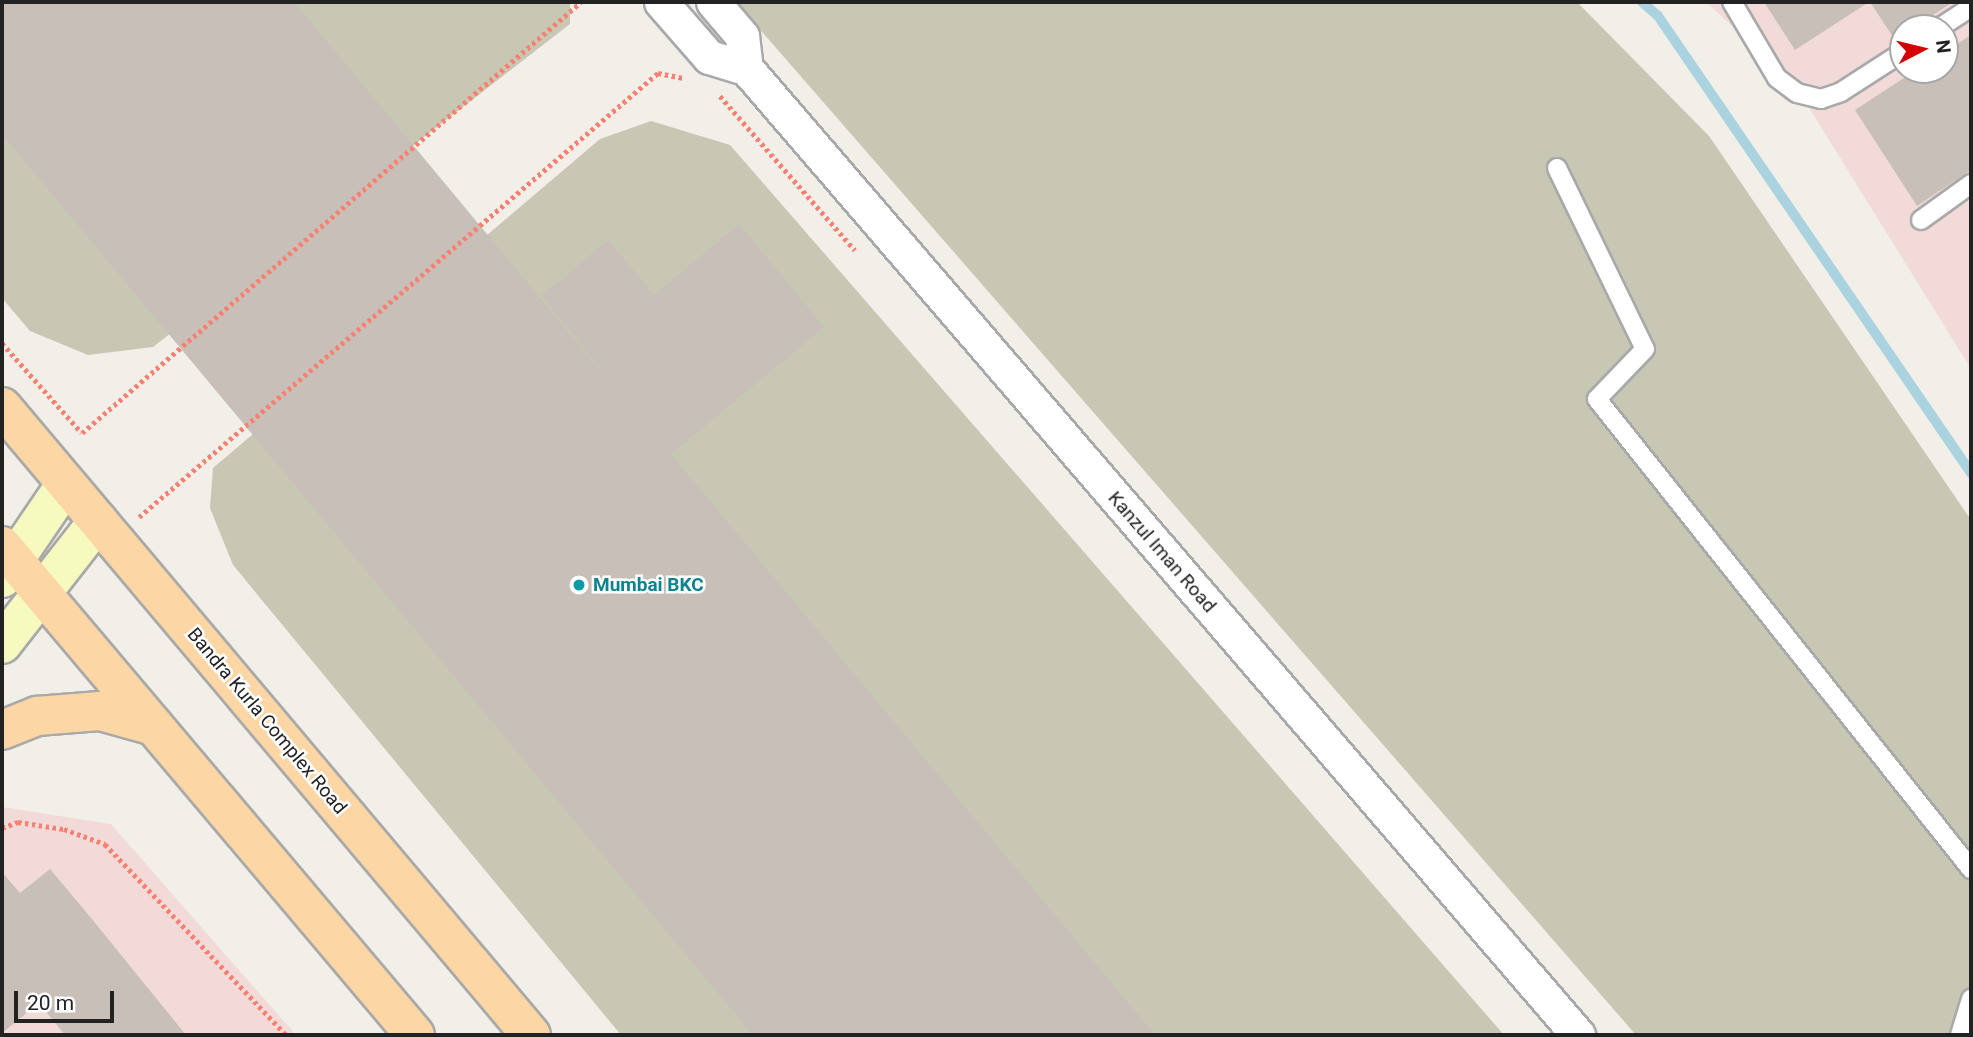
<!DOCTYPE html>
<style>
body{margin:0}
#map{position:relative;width:1973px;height:1037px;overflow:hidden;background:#f2efe9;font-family:Roboto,sans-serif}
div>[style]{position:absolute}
.commercial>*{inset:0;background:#f2dad9}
.construction>*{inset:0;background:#c7c7b4}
.stream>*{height:10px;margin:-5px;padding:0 5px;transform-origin:5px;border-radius:5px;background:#aad3df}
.building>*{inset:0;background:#c7bfb8}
.path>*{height:4.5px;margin-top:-2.25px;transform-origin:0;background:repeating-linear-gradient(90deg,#fa8072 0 3.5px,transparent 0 7px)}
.roads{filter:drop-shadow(2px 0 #a9a9a9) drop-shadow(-2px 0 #a9a9a9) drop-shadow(0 2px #a9a9a9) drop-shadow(0 -2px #a9a9a9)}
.service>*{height:18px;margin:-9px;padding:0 9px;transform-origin:9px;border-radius:9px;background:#fff}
.minor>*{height:33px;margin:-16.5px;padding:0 16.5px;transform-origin:16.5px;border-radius:16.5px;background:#fff}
.secondary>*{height:38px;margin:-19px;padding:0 19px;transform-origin:19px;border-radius:19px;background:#f7fabf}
.primary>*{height:38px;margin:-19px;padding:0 19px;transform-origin:19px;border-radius:19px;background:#fcd6a4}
.dots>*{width:19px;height:19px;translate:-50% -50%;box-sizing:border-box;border:4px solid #fff;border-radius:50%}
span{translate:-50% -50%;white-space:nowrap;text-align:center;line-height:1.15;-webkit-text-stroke:5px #fff;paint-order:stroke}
.street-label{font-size:19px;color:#222}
.culture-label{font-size:19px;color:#0d838f;font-weight:700}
.left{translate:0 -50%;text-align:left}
.frame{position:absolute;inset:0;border:4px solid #222;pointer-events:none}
.north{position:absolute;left:1889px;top:14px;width:70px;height:70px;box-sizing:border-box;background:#fff;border:2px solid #a7a7a7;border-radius:50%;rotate:83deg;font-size:19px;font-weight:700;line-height:28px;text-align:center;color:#222}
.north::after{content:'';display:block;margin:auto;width:24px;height:32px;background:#d40000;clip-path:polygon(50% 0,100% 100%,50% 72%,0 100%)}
.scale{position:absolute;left:14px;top:991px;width:100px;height:32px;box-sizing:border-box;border:4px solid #222;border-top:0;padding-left:9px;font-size:21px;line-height:24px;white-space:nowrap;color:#222;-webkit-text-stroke:5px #fff;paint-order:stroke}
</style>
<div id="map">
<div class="commercial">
<i style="clip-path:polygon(evenodd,1706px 2px,1971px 2px,1971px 369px,1793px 82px,1706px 2px,1903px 28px,1945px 28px,1945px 70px,1903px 70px,1903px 28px)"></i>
<i style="clip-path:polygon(2px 807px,111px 824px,296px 1035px,2px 1035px)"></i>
</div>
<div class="construction">
<i style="clip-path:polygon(2px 2px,570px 2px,570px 24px,153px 347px,88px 355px,30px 331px,2px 298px)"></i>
<i style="clip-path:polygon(736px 2px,1577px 2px,1709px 136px,1971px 520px,1971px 1035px,1636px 1035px)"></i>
<i style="clip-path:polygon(651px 121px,730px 145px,1504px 1035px,621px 1035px,233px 565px,210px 508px,213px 468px,600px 139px)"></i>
</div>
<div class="stream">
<i style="left:1642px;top:2px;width:21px;rotate:41deg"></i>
<i style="left:1658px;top:16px;width:554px;rotate:55.59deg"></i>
</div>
<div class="building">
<i style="clip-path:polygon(2px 2px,294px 2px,645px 424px,542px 296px,608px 240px,654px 295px,739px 224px,824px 327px,671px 454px,1155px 1035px,753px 1035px,2px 134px)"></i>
<i style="clip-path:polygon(1764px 2px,1869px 2px,1795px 50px)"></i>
<i style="clip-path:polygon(1870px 2px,1953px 2px,1913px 28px,1903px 28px,1903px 35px,1895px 40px)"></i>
<i style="clip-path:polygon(1971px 35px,1971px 170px,1917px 206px,1855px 110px,1916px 70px,1945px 70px,1945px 52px)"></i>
<i style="clip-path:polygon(50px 869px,87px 913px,186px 1035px,65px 1035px,39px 1003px,2px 1033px,2px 872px,20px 893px)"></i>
</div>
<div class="path">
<i style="left:720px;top:96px;width:205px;rotate:48.8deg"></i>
<i style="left:2px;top:343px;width:120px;rotate:48.4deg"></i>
<i style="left:82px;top:433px;width:659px;rotate:-40.82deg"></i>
<i style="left:139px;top:517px;width:683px;rotate:-40.55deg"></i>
<i style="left:658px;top:73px;width:25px;rotate:11deg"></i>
<i style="left:2px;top:828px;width:17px;rotate:-21deg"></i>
<i style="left:18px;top:822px;width:47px;rotate:8.7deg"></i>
<i style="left:64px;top:829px;width:44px;rotate:20.1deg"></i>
<i style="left:105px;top:844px;width:263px;rotate:46.5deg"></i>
</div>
<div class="roads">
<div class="service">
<i style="left:1732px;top:2px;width:88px;rotate:59.4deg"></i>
<i style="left:1777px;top:78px;width:25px;rotate:37deg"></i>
<i style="left:1797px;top:93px;width:25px;rotate:14deg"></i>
<i style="left:1821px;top:99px;width:21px;rotate:-19deg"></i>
<i style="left:1841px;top:92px;width:74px;rotate:-32.8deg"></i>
<i style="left:1939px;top:28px;width:38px;rotate:-33deg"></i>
<i style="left:1557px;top:168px;width:201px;rotate:64.1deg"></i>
<i style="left:1645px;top:349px;width:69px;rotate:133.8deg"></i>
<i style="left:1597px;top:399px;width:601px;rotate:51.49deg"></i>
<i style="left:1921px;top:220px;width:62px;rotate:-35.8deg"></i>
<i style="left:1960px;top:1035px;width:38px;rotate:-73deg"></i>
</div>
<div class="minor">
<i style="left:661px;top:2px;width:73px;rotate:48.9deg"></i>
<i style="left:709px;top:57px;width:39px;rotate:17deg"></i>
<i style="left:746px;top:68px;width:1276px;rotate:49.29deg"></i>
<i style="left:713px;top:2px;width:45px;rotate:49.5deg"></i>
<i style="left:742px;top:36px;width:32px;rotate:83deg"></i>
</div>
<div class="secondary">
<i style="left:2px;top:578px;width:114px;rotate:-55.8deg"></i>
<i style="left:2px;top:644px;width:156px;rotate:-52deg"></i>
</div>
<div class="primary">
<i style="left:2px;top:407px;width:821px;rotate:49.89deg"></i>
<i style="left:2px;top:546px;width:640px;rotate:49.82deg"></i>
<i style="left:2px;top:730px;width:38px;rotate:-22deg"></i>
<i style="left:37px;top:716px;width:63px;rotate:-4.5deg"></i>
<i style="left:100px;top:711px;width:56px;rotate:15.5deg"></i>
</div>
</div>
<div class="dots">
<i style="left:579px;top:585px;background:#0f9aa8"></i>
</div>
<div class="street-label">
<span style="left:1162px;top:552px;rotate:49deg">Kanzul Iman Road</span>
<span style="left:267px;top:721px;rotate:50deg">Bandra Kurla Complex Road</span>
</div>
<div class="culture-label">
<span class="left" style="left:593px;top:585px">Mumbai BKC</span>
</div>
<div class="frame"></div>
<div class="north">N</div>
<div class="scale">20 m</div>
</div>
